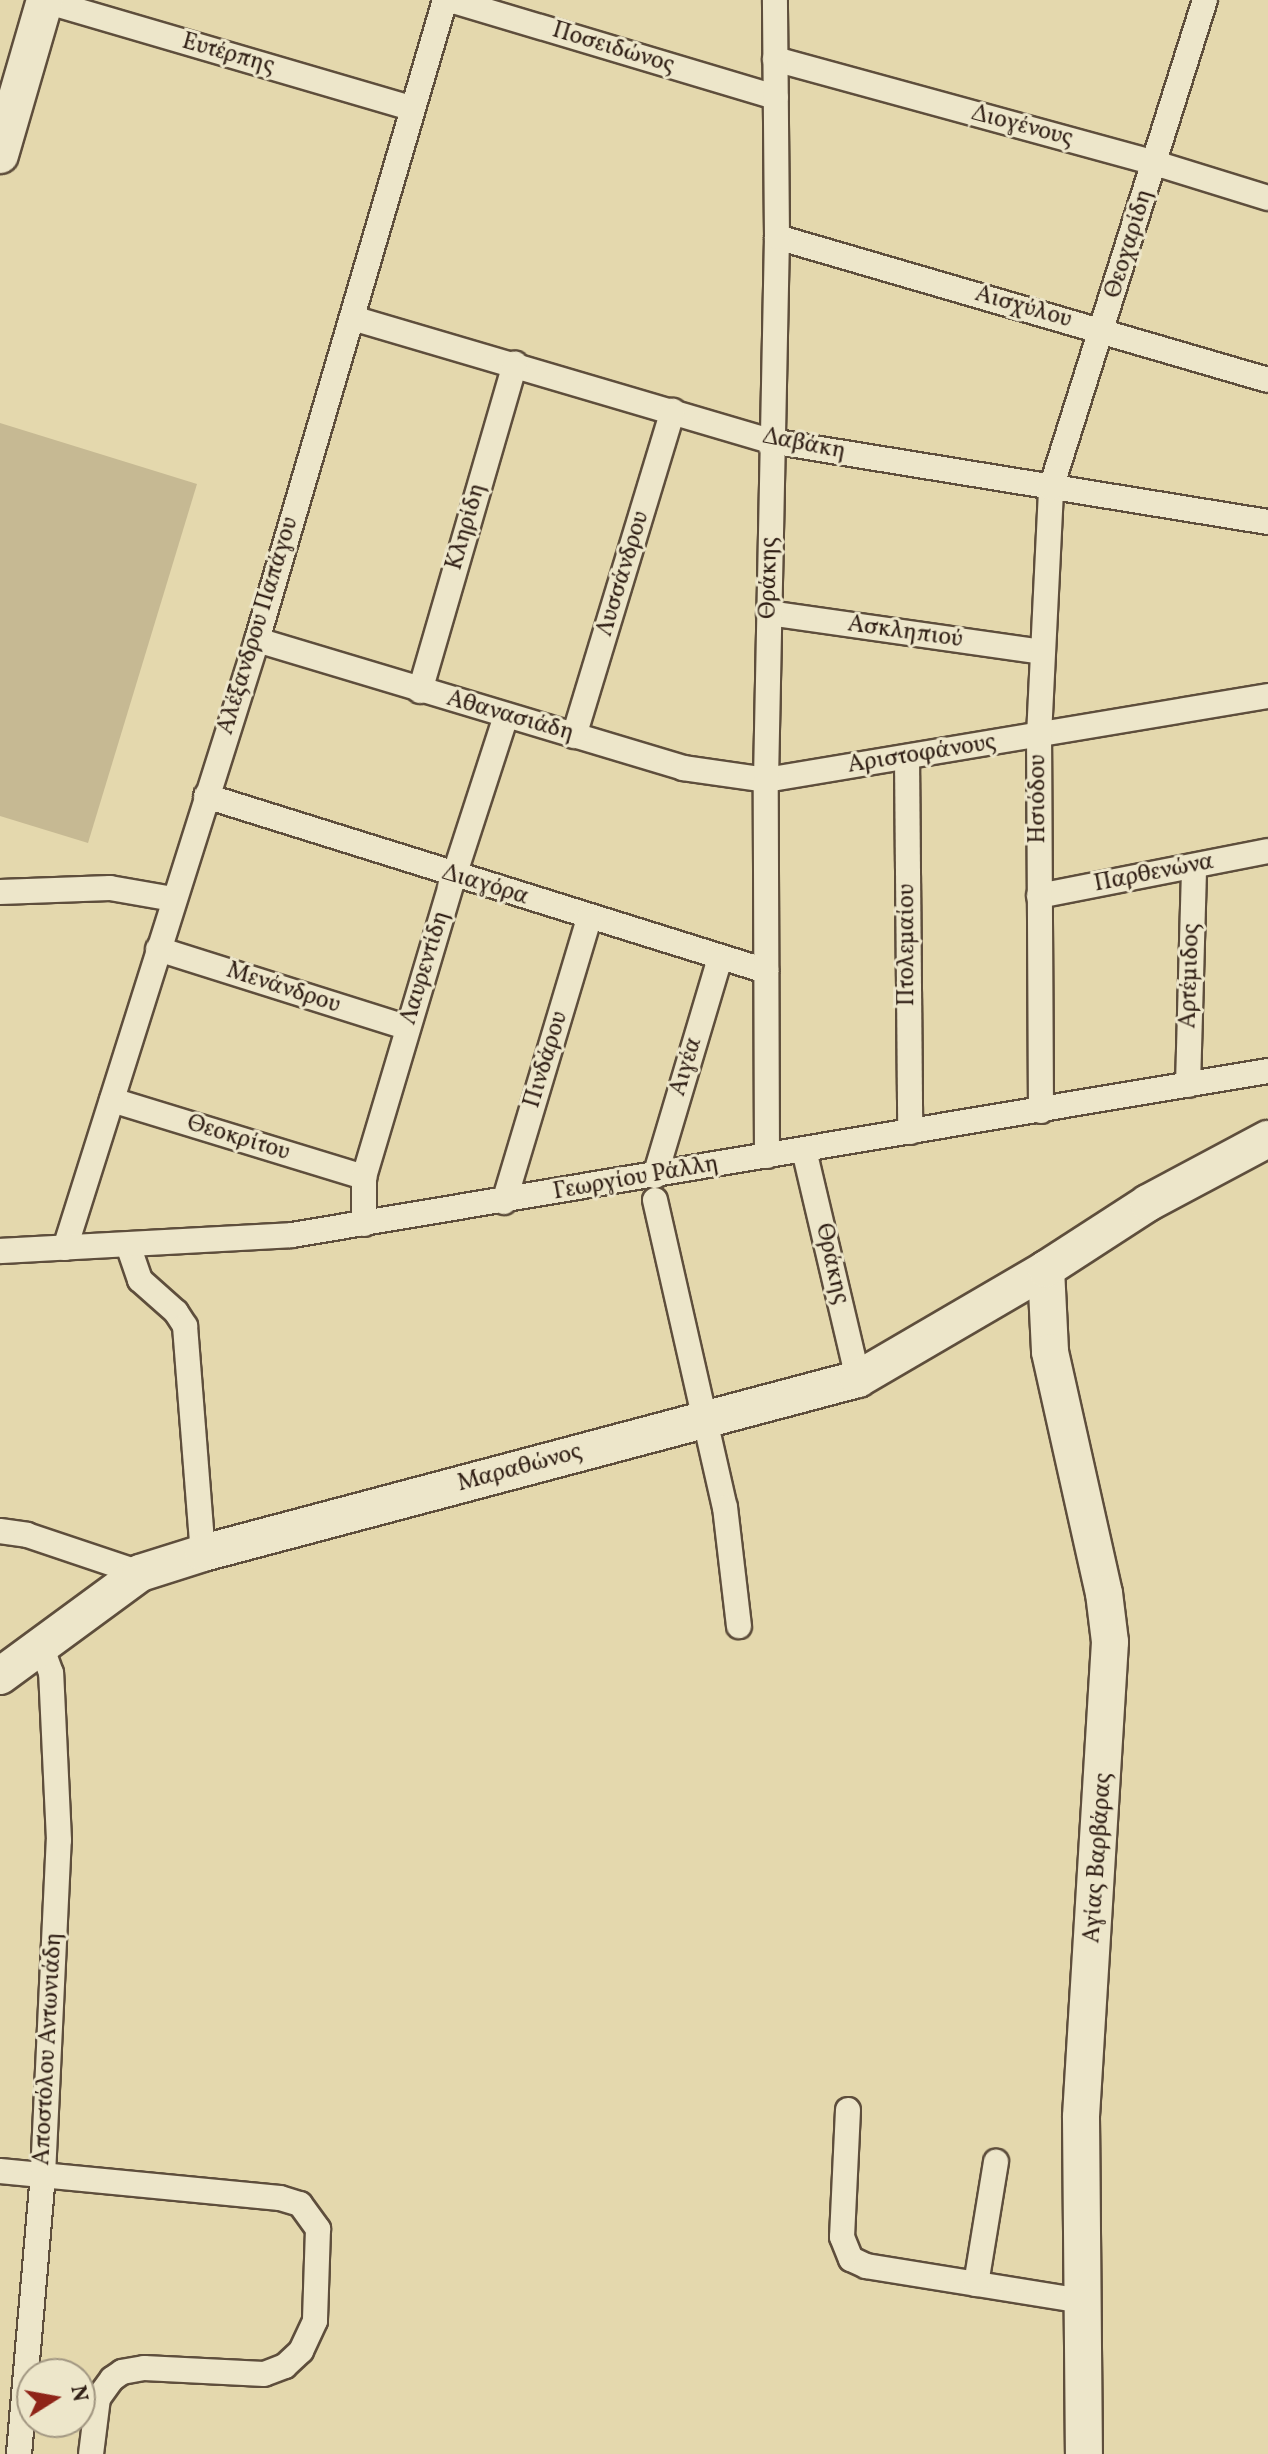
<!DOCTYPE html>
<meta charset="utf-8">
<style>
body{margin:0}
#map{position:relative;width:1268px;height:2454px;overflow:hidden;background:#e4d8ad;font-family:Vollkorn,serif}
div>[style]{position:absolute}
.green>*{inset:0;background:#c6b993}
.roads{filter:drop-shadow(2px 0 #5e4e3c) drop-shadow(-2px 0 #5e4e3c) drop-shadow(0 2px #5e4e3c) drop-shadow(0 -2px #5e4e3c)}
.street>*{height:24px;margin:-12px;padding:0 12px;transform-origin:12px;border-radius:12px;background:#ede6ca}
.secondary>*{height:36px;margin:-18px;padding:0 18px;transform-origin:18px;border-radius:18px;background:#ede6ca}
span{translate:-50% -50%;white-space:nowrap;text-align:center;line-height:1.15;-webkit-text-stroke:6px #ede6ca;paint-order:stroke}
.street-label{font-size:24px;color:#312016}
.north{position:absolute;left:16px;top:2358px;width:80px;height:80px;box-sizing:border-box;background:#ede6ca;border:2px solid #a29782;border-radius:50%;rotate:79deg;font-size:22px;font-weight:700;line-height:32px;text-align:center;color:#312016}
.north::after{content:'';display:block;margin:auto;width:28px;height:36px;background:#8f2418;clip-path:polygon(50% 0,100% 100%,50% 72%,0 100%)}
</style>
<div id="map">
<div class="green">
<i style="clip-path:polygon(0 423px,197px 484px,88px 843px,0 816px)"></i>
</div>
<div class="roads">
<div class="street">
<i style="left:450px;top:0;width:340px;rotate:16.6deg"></i>
<i style="left:45px;top:1px;width:381px;rotate:16.3deg"></i>
<i style="left:775px;top:59px;width:394px;rotate:15.3deg"></i>
<i style="left:1155px;top:163px;width:118px;rotate:17.2deg"></i>
<i style="left:777px;top:237px;width:511px;rotate:16.24deg"></i>
<i style="left:352px;top:318px;width:437px;rotate:16.4deg"></i>
<i style="left:771px;top:441px;width:504px;rotate:9.26deg"></i>
<i style="left:769px;top:613px;width:276px;rotate:8.1deg"></i>
<i style="left:257px;top:640px;width:445px;rotate:16.7deg"></i>
<i style="left:683px;top:768px;width:84px;rotate:8.2deg"></i>
<i style="left:766px;top:780px;width:509px;rotate:-9.5deg"></i>
<i style="left:420px;top:691px;width:341px;rotate:-73.8deg"></i>
<i style="left:574px;top:736px;width:340px;rotate:-73.1deg"></i>
<i style="left:907px;top:757px;width:375px;rotate:89.5deg"></i>
<i style="left:206px;top:796px;width:587px;rotate:17.35deg"></i>
<i style="left:0;top:892px;width:110px;rotate:-2.1deg"></i>
<i style="left:110px;top:888px;width:64px;rotate:9.9deg"></i>
<i style="left:1039px;top:896px;width:233px;rotate:-11.1deg"></i>
<i style="left:158px;top:949px;width:262px;rotate:17.5deg"></i>
<i style="left:1188px;top:1085px;width:219px;rotate:-88.4deg"></i>
<i style="left:112px;top:1100px;width:264px;rotate:17deg"></i>
<i style="left:1041px;top:1111px;width:375px;rotate:-90.3deg"></i>
<i style="left:1039px;top:736px;width:248px;rotate:-87.2deg"></i>
<i style="left:1051px;top:488px;width:512px;rotate:-72.49deg"></i>
<i style="left:804px;top:1150px;width:235px;rotate:76.7deg"></i>
<i style="left:767px;top:1156px;width:376px;rotate:-90.2deg"></i>
<i style="left:766px;top:780px;width:543px;rotate:-88.84deg"></i>
<i style="left:777px;top:237px;width:237px;rotate:-90.5deg"></i>
<i style="left:655px;top:1176px;width:227px;rotate:-73.4deg"></i>
<i style="left:655px;top:1200px;width:315px;rotate:77.2deg"></i>
<i style="left:725px;top:1507px;width:120px;rotate:83.3deg"></i>
<i style="left:504px;top:1202px;width:296px;rotate:-73.3deg"></i>
<i style="left:364px;top:1224px;width:47px;rotate:-90deg"></i>
<i style="left:364px;top:1177px;width:314px;rotate:-73.4deg"></i>
<i style="left:454px;top:876px;width:168px;rotate:-72deg"></i>
<i style="left:128px;top:1245px;width:37px;rotate:71deg"></i>
<i style="left:140px;top:1280px;width:48px;rotate:41.6deg"></i>
<i style="left:176px;top:1312px;width:17px;rotate:57deg"></i>
<i style="left:185px;top:1326px;width:228px;rotate:85.5deg"></i>
<i style="left:65px;top:1248px;width:638px;rotate:-72.47deg"></i>
<i style="left:257px;top:640px;width:667px;rotate:-73.63deg"></i>
<i style="left:0;top:1251px;width:292px;rotate:-3.1deg"></i>
<i style="left:292px;top:1235px;width:990px;rotate:-9.54deg"></i>
<i style="left:0;top:1531px;width:27px;rotate:8deg"></i>
<i style="left:27px;top:1535px;width:119px;rotate:18.6deg"></i>
<i style="left:848px;top:2110px;width:127px;rotate:92.7deg"></i>
<i style="left:842px;top:2237px;width:24px;rotate:68deg"></i>
<i style="left:851px;top:2259px;width:17px;rotate:25deg"></i>
<i style="left:866px;top:2266px;width:218px;rotate:9.2deg"></i>
<i style="left:0;top:2171px;width:281px;rotate:5.5deg"></i>
<i style="left:280px;top:2198px;width:21px;rotate:17deg"></i>
<i style="left:300px;top:2204px;width:31px;rotate:54deg"></i>
<i style="left:318px;top:2229px;width:92px;rotate:91.9deg"></i>
<i style="left:315px;top:2321px;width:33px;rotate:115deg"></i>
<i style="left:301px;top:2351px;width:22px;rotate:137deg"></i>
<i style="left:285px;top:2366px;width:22px;rotate:159deg"></i>
<i style="left:264px;top:2374px;width:120px;rotate:-177.1deg"></i>
<i style="left:144px;top:2368px;width:22px;rotate:170deg"></i>
<i style="left:122px;top:2372px;width:12px;rotate:145deg"></i>
<i style="left:112px;top:2379px;width:24px;rotate:126deg"></i>
<i style="left:98px;top:2398px;width:56px;rotate:97.1deg"></i>
<i style="left:976px;top:2284px;width:124px;rotate:-80.7deg"></i>
<i style="left:19px;top:2454px;width:280px;rotate:-85.1deg"></i>
<i style="left:43px;top:2175px;width:335px;rotate:-87.3deg"></i>
<i style="left:59px;top:1840px;width:167px;rotate:-92.7deg"></i>
<i style="left:51px;top:1673px;width:29px;rotate:-110deg"></i>
</div>
<div class="secondary">
<i style="left:0;top:155px;width:161px;rotate:-73.8deg"></i>
<i style="left:1046px;top:1269px;width:83px;rotate:87.2deg"></i>
<i style="left:1050px;top:1352px;width:247px;rotate:77.4deg"></i>
<i style="left:1104px;top:1593px;width:49px;rotate:83deg"></i>
<i style="left:1110px;top:1642px;width:476px;rotate:93.5deg"></i>
<i style="left:1081px;top:2117px;width:337px;rotate:89.5deg"></i>
<i style="left:0;top:1676px;width:174px;rotate:-36.3deg"></i>
<i style="left:140px;top:1573px;width:66px;rotate:-17.6deg"></i>
<i style="left:203px;top:1553px;width:678px;rotate:-14.88deg"></i>
<i style="left:858px;top:1379px;width:218px;rotate:-30.3deg"></i>
<i style="left:1046px;top:1269px;width:121px;rotate:-32.9deg"></i>
<i style="left:1148px;top:1203px;width:136px;rotate:-28.1deg"></i>
</div>
</div>
<div class="street-label">
<span style="left:613px;top:49px;rotate:17deg">Ποσειδώνος</span>
<span style="left:228px;top:55px;rotate:16deg">Ευτέρπης</span>
<span style="left:1022px;top:127px;rotate:15deg">Διογένους</span>
<span style="left:1130px;top:244px;rotate:-73deg">Θεοχαρίδη</span>
<span style="left:1023px;top:308px;rotate:16deg">Αισχύλου</span>
<span style="left:804px;top:445px;rotate:11deg">Δαβάκη</span>
<span style="left:467px;top:527px;rotate:-74deg">Κληρίδη</span>
<span style="left:624px;top:574px;rotate:-73deg">Λυσσάνδρου</span>
<span style="left:770px;top:578px;rotate:-89deg">Θράκης</span>
<span style="left:259px;top:626px;rotate:-73deg">Αλέξανδρου Παπάγου</span>
<span style="left:905px;top:633px;rotate:8deg">Ασκληπιού</span>
<span style="left:510px;top:717px;rotate:16deg">Αθανασιάδη</span>
<span style="left:922px;top:755px;rotate:-9deg">Αριστοφάνους</span>
<span style="left:1039px;top:799px;rotate:-90deg">Ησιόδου</span>
<span style="left:1154px;top:874px;rotate:-11deg">Παρθενώνα</span>
<span style="left:485px;top:886px;rotate:17deg">Διαγόρα</span>
<span style="left:908px;top:945px;rotate:-90deg">Πτολεμαίου</span>
<span style="left:426px;top:968px;rotate:-73deg">Λαυρεντίδη</span>
<span style="left:1191px;top:976px;rotate:-88deg">Αρτέμιδος</span>
<span style="left:283px;top:989px;rotate:18deg">Μενάνδρου</span>
<span style="left:547px;top:1060px;rotate:-73deg">Πινδάρου</span>
<span style="left:687px;top:1067px;rotate:-73deg">Αιγέα</span>
<span style="left:238px;top:1139px;rotate:17deg">Θεοκρίτου</span>
<span style="left:636px;top:1179px;rotate:-10deg">Γεωργίου Ράλλη</span>
<span style="left:831px;top:1264px;rotate:77deg">Θράκης</span>
<span style="left:520px;top:1469px;rotate:-15deg">Μαραθώνος</span>
<span style="left:1099px;top:1858px;rotate:-86deg">Αγίας Βαρβάρας</span>
<span style="left:49px;top:2049px;rotate:-87deg">Αποστόλου Αντωνιάδη</span>
</div>
<div class="north">N</div>
</div>
